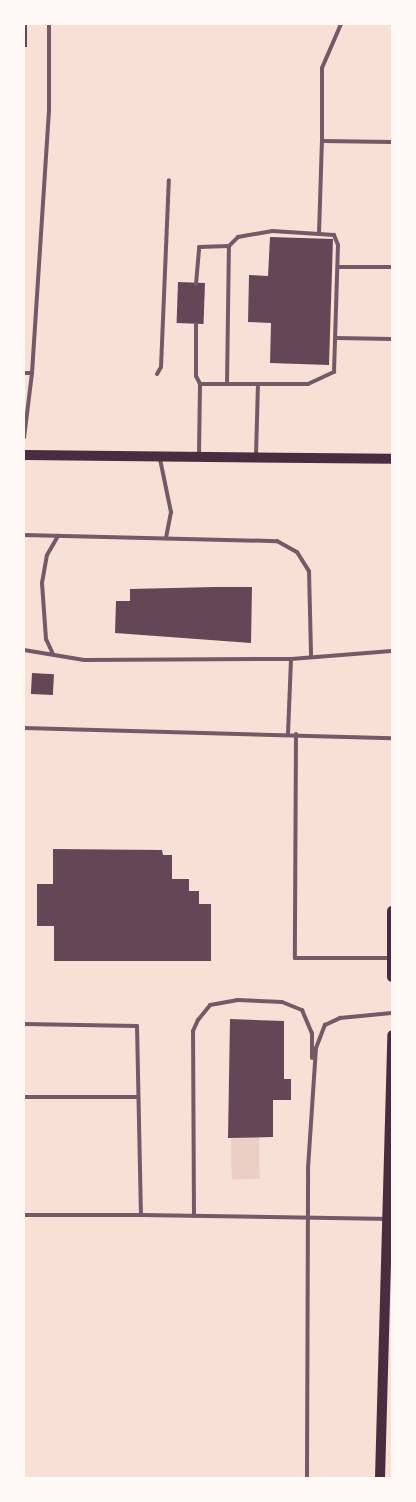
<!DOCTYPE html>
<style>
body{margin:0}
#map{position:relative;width:416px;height:1502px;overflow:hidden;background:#f7e1d7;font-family:Poppins,sans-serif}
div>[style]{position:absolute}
.green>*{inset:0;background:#ebcfc5;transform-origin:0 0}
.building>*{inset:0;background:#644757;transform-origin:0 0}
.service>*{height:4px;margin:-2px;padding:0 2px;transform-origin:2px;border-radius:2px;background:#755966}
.secondary>*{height:10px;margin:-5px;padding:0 5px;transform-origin:5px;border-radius:5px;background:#4a2c40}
span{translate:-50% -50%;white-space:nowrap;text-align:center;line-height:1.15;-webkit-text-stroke:4.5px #fffaf5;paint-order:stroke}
.frame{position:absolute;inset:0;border:25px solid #fffaf5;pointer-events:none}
</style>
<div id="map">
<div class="green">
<i style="left:259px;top:1137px;width:42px;height:28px;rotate:89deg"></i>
</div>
<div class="building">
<i style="left:24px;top:24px;width:3px;height:23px"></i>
<i style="clip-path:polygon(270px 237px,333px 239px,329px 365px,270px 363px,271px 323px,248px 322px,249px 275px,268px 276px)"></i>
<i style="left:178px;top:282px;width:27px;height:41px;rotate:2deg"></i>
<i style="clip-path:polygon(215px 587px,252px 587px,251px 643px,115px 633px,116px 601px,130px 601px,130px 589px)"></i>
<i style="left:32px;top:673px;width:22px;height:21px;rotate:3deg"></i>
<i style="clip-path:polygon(53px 849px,162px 850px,163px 855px,172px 855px,172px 879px,189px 879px,189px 891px,199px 891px,199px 904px,211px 904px,211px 961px,54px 961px,54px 926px,37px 926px,37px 884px,53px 884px)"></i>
<i style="clip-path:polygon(230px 1019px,284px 1021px,284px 1079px,291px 1079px,291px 1100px,273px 1100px,273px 1137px,228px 1138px)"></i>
</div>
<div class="service">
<i style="left:341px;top:24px;width:48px;rotate:113.4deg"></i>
<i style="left:322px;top:68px;width:73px;rotate:90deg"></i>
<i style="left:322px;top:141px;width:70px;rotate:0.8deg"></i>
<i style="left:338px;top:267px;width:54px"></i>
<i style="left:196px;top:284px;width:37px;rotate:-85deg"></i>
<i style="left:199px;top:247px;width:30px;rotate:-2deg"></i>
<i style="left:196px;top:324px;width:52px;rotate:90deg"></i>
<i style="left:196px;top:376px;width:9px;rotate:63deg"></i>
<i style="left:337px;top:338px;width:55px;rotate:1deg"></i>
<i style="left:24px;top:373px;width:8px"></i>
<i style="left:32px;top:373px;width:65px;rotate:97deg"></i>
<i style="left:32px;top:373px;width:264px;rotate:-86.3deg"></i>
<i style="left:49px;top:110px;width:86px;rotate:-90deg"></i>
<i style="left:157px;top:374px;width:8px;rotate:-60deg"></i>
<i style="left:161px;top:367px;width:187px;rotate:-87.6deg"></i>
<i style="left:227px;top:384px;width:81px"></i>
<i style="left:308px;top:384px;width:29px;rotate:-25deg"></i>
<i style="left:334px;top:372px;width:127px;rotate:-88.2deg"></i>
<i style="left:338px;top:245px;width:11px;rotate:-112deg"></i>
<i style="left:334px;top:235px;width:15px;rotate:-176deg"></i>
<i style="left:199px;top:455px;width:71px;rotate:-89.2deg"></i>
<i style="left:200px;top:384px;width:27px"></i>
<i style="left:227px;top:384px;width:138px;rotate:-89.2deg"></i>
<i style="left:229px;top:246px;width:13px;rotate:-45deg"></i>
<i style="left:238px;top:237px;width:35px;rotate:-10deg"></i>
<i style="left:272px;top:231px;width:47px;rotate:3.7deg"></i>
<i style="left:319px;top:234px;width:93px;rotate:-88.2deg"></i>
<i style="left:256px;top:455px;width:71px;rotate:-88.4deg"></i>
<i style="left:160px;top:459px;width:54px;rotate:78.3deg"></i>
<i style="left:171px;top:512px;width:26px;rotate:101deg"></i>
<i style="left:24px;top:535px;width:253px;rotate:1.4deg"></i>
<i style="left:277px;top:541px;width:23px;rotate:29deg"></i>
<i style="left:297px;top:552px;width:22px;rotate:58deg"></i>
<i style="left:309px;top:571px;width:84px;rotate:88.6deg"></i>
<i style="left:24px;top:650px;width:61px;rotate:9.5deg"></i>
<i style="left:84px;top:660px;width:207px;rotate:-0.3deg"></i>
<i style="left:291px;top:659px;width:101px;rotate:-4.5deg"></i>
<i style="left:53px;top:654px;width:17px;rotate:-115deg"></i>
<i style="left:46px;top:639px;width:56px;rotate:-94.1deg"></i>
<i style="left:42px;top:583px;width:28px;rotate:-80deg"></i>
<i style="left:47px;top:555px;width:22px;rotate:-60deg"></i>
<i style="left:24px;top:728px;width:368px;rotate:1.6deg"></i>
<i style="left:288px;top:734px;width:75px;rotate:-87.7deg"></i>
<i style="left:296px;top:734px;width:224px;rotate:90.3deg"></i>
<i style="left:295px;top:958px;width:97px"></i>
<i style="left:24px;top:1024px;width:113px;rotate:1deg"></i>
<i style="left:137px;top:1026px;width:189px;rotate:88.8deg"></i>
<i style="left:141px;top:1215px;width:251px;rotate:0.9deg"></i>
<i style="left:24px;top:1097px;width:114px"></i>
<i style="left:24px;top:1215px;width:117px"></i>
<i style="left:194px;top:1216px;width:185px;rotate:-90.3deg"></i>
<i style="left:193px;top:1031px;width:12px;rotate:-66deg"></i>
<i style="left:198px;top:1020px;width:19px;rotate:-51deg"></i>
<i style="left:210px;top:1005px;width:27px;rotate:-10deg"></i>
<i style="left:237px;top:1000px;width:45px;rotate:2.5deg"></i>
<i style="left:282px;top:1002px;width:22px;rotate:22deg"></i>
<i style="left:302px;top:1010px;width:25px;rotate:67deg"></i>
<i style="left:312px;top:1033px;width:25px;rotate:90deg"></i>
<i style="left:307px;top:1478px;width:310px;rotate:-89.8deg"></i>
<i style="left:308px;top:1168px;width:120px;rotate:-86.2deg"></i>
<i style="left:316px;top:1048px;width:25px;rotate:-69deg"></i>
<i style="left:325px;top:1025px;width:17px;rotate:-25deg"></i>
<i style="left:340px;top:1018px;width:52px;rotate:-5.5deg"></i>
</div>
<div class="secondary">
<i style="left:24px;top:455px;width:368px;rotate:0.6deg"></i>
<i style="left:392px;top:911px;width:66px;rotate:90deg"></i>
<i style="left:380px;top:1478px;width:443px;rotate:-88.4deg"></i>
</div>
<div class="frame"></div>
</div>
